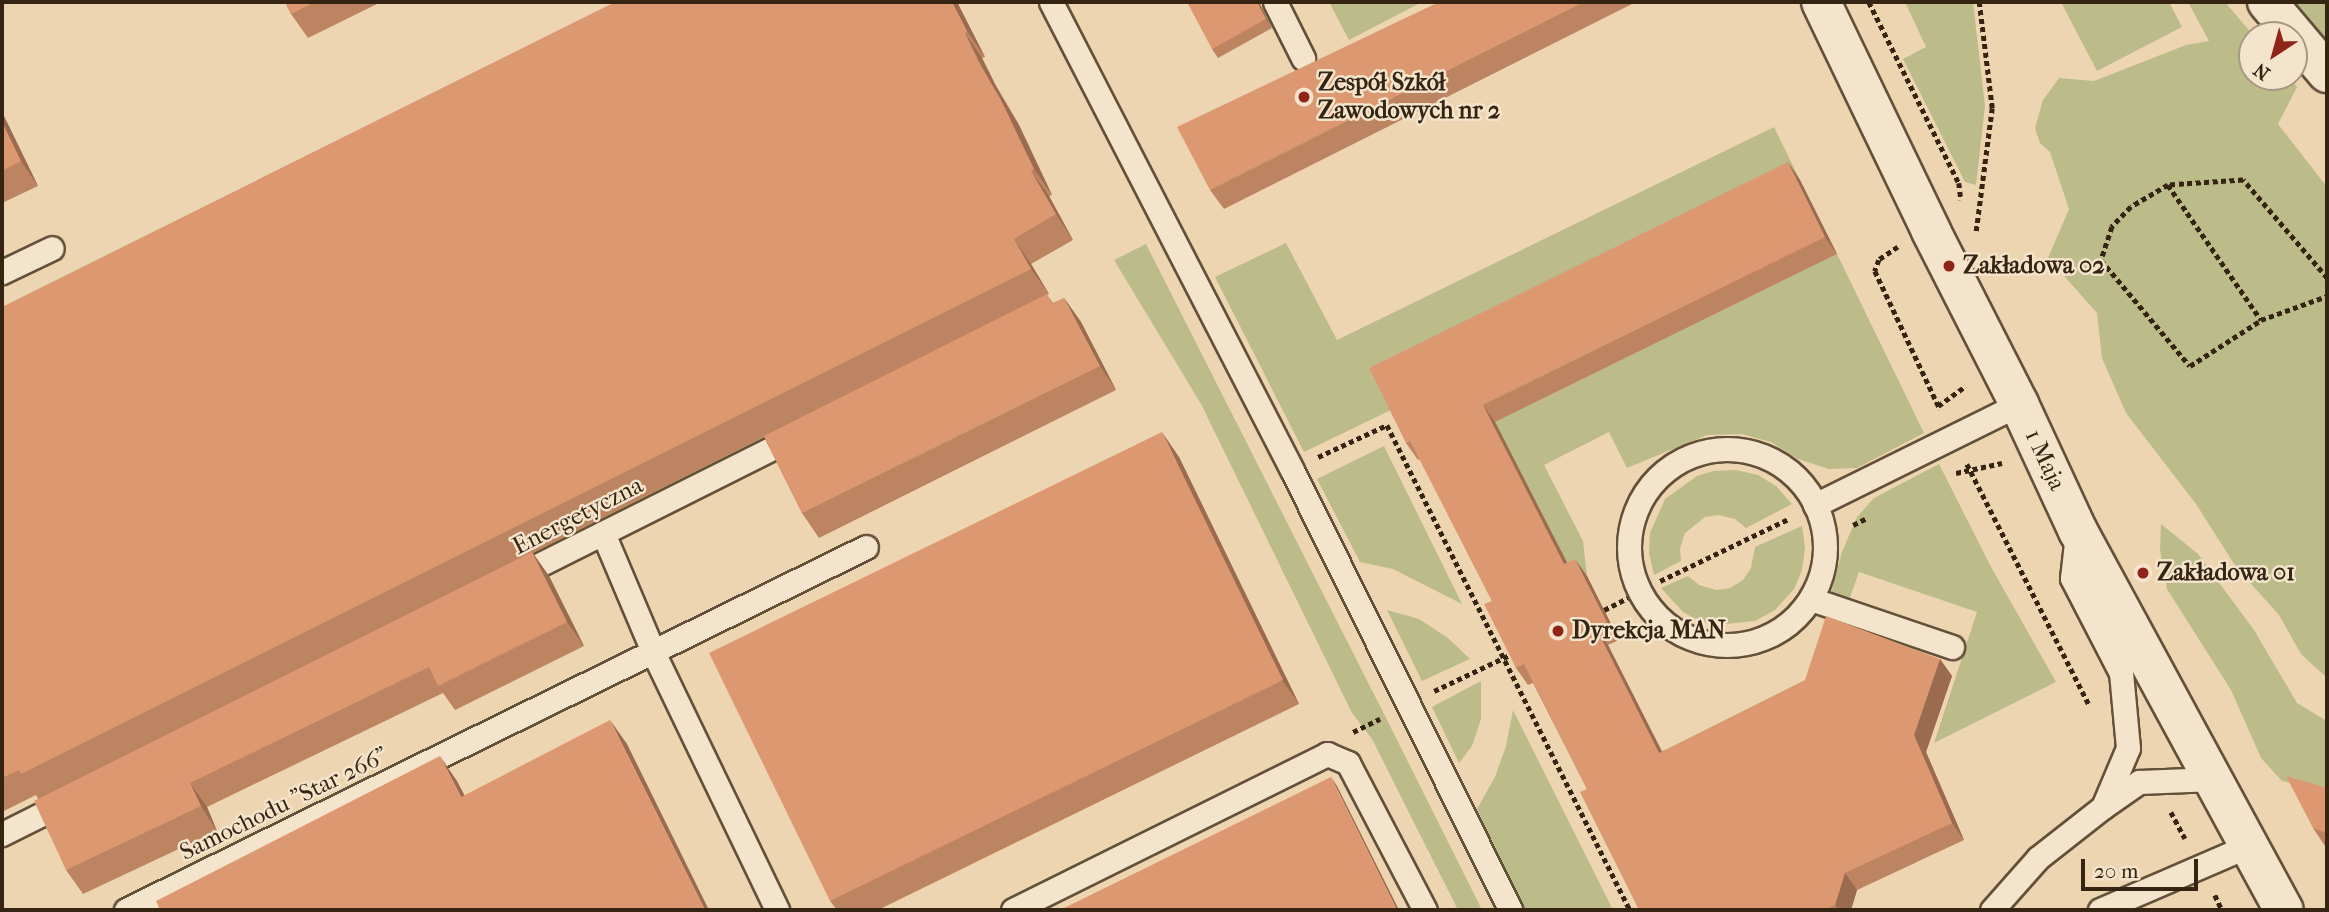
<!DOCTYPE html>
<meta charset="utf-8">
<style>
body{margin:0}
#map{position:relative;width:2329px;height:912px;overflow:hidden;background:#eed5b1;font-family:"IM FELL French Canon",serif}
div>[style]{position:absolute}
.green>*{inset:0;background:#bbbc89}
.path>*{height:4.5px;margin-top:-2.25px;transform-origin:0;background:repeating-linear-gradient(90deg,#352411 0 5px,transparent 0 8.5px)}
.roads{filter:drop-shadow(2px 0 #635039) drop-shadow(-2px 0 #635039) drop-shadow(0 2px #635039) drop-shadow(0 -2px #635039)}
.service>*{height:23px;margin:-11.5px;padding:0 11.5px;transform-origin:11.5px;border-radius:11.5px;background:#f4e4cc}
.service>.ring{margin:-11.5px;padding:0;box-sizing:content-box;background:none;border:23px solid #f4e4cc;border-radius:50%}
.minor>*{height:38px;margin:-19px;padding:0 19px;transform-origin:19px;border-radius:19px;background:#f4e4cc}
.tertiary>*{height:38px;margin:-19px;padding:0 19px;transform-origin:19px;border-radius:19px;background:#f4e4cc}
.wall>*{inset:0;background:#bd8461}
.shaded-wall>*{inset:0;background:#9a6b4f}
.building>*{inset:0;background:#dc9971;transform-origin:0 0}
.dots>*{width:19px;height:19px;translate:-50% -50%;box-sizing:border-box;border:4px solid #f4e4cc;border-radius:50%}
span{translate:-50% -50%;white-space:nowrap;text-align:center;line-height:1.15;-webkit-text-stroke:5px #f4e4cc;paint-order:stroke}
.poi-label{font-size:24px;color:#352411;font-weight:700}
.left{translate:0 -50%;text-align:left}
.street-label{font-size:24px;color:#352411}
.frame{position:absolute;inset:0;border:4px solid #352411;pointer-events:none}
.north{position:absolute;left:2238px;top:21px;width:70px;height:70px;box-sizing:border-box;background:#f4e4cc;border:2px solid #a89781;border-radius:50%;rotate:216deg;font-size:19px;font-weight:700;line-height:28px;text-align:center;color:#352411}
.north::after{content:'';display:block;margin:auto;width:24px;height:32px;background:#8f2418;clip-path:polygon(50% 0,100% 100%,50% 72%,0 100%)}
.scale{position:absolute;left:2081px;top:859px;width:117px;height:32px;box-sizing:border-box;border:4px solid #352411;border-top:0;padding-left:9px;font-size:21px;line-height:24px;white-space:nowrap;color:#352411;-webkit-text-stroke:5px #f4e4cc;paint-order:stroke}
</style>
<div id="map">
<div class="green">
<i style="clip-path:polygon(1329px 2px,1422px 2px,1349px 40px)"></i>
<i style="clip-path:polygon(1905px 2px,1973px 2px,1985px 106px,1976px 185px,1965px 182px,1903px 59px,1926px 47px)"></i>
<i style="clip-path:polygon(2061px 2px,2169px 2px,2182px 27px,2097px 71px)"></i>
<i style="clip-path:polygon(2188px 2px,2225px 2px,2253px 35px,2252px 77px,2289px 77px,2297px 87px,2278px 124px,2327px 187px,2327px 678px,2301px 654px,2279px 615px,2236px 567px,2196px 504px,2126px 413px,2102px 358px,2097px 313px,2048px 258px,2069px 209px,2050px 152px,2040px 143px,2035px 128px,2043px 100px,2059px 78px,2094px 81px,2186px 45px,2209px 41px)"></i>
<i style="clip-path:polygon(2292px 2px,2327px 2px,2327px 46px)"></i>
<i style="clip-path:polygon(1774px 127px,1800px 180px,1393px 409px,1304px 452px,1215px 277px,1286px 243px,1337px 340px)"></i>
<i style="clip-path:polygon(1146px 244px,1385px 716px,1482px 910px,1458px 910px,1372px 739px,1352px 713px,1201px 404px,1114px 260px)"></i>
<i style="clip-path:polygon(1837px 254px,1924px 433px,1857px 468px,1829px 469px,1798px 459px,1771px 442px,1741px 434px,1707px 435px,1627px 468px,1609px 432px,1544px 465px,1583px 541px,1587px 576px,1577px 582px,1470px 434px)"></i>
<i style="clip-path:polygon(1384px 446px,1462px 604px,1393px 569px,1360px 562px,1317px 479px)"></i>
<i style="clip-path:polygon(1939px 464px,1990px 565px,2056px 682px,1934px 743px,1977px 612px,1859px 572px,1849px 600px,1831px 594px,1842px 552px,1857px 517px,1874px 498px)"></i>
<i style="clip-path:polygon(1736px 470px,1758px 475px,1776px 486px,1792px 504px,1746px 528px,1735px 519px,1718px 515px,1705px 517px,1685px 533px,1680px 549px,1681px 561px,1654px 575px,1649px 553px,1650px 533px,1665px 499px,1697px 476px,1713px 471px)"></i>
<i style="clip-path:polygon(2161px 524px,2198px 554px,2254px 630px,2297px 703px,2327px 721px,2327px 791px,2282px 781px,2261px 758px,2231px 690px,2167px 589px,2160px 550px)"></i>
<i style="clip-path:polygon(1802px 526px,1805px 548px,1802px 570px,1794px 589px,1775px 610px,1755px 621px,1717px 625px,1699px 621px,1683px 612px,1661px 588px,1688px 576px,1699px 585px,1716px 590px,1730px 588px,1743px 580px,1751px 568px,1755px 547px)"></i>
<i style="clip-path:polygon(1387px 610px,1419px 619px,1448px 638px,1470px 659px,1422px 681px)"></i>
<i style="clip-path:polygon(1481px 681px,1481px 719px,1472px 746px,1459px 763px,1432px 707px)"></i>
<i style="clip-path:polygon(1513px 710px,1613px 910px,1525px 910px,1477px 809px,1495px 777px,1506px 746px)"></i>
</div>
<div class="path">
<i style="left:1869px;top:2px;width:202px;rotate:63.6deg"></i>
<i style="left:1959px;top:183px;width:17px;rotate:83deg"></i>
<i style="left:2168px;top:185px;width:164px;rotate:55.4deg"></i>
<i style="left:1976px;top:231px;width:124px;rotate:-82.6deg"></i>
<i style="left:1992px;top:108px;width:107px;rotate:-97deg"></i>
<i style="left:1898px;top:247px;width:23px;rotate:146deg"></i>
<i style="left:1879px;top:260px;width:12px;rotate:110deg"></i>
<i style="left:1875px;top:271px;width:153px;rotate:64.8deg"></i>
<i style="left:2327px;top:278px;width:129px;rotate:-130.6deg"></i>
<i style="left:2243px;top:180px;width:75px;rotate:176.2deg"></i>
<i style="left:2168px;top:185px;width:43px;rotate:149.3deg"></i>
<i style="left:2131px;top:207px;width:28px;rotate:134deg"></i>
<i style="left:2112px;top:227px;width:35px;rotate:108deg"></i>
<i style="left:2101px;top:260px;width:138px;rotate:50deg"></i>
<i style="left:2190px;top:366px;width:85px;rotate:-32.9deg"></i>
<i style="left:2261px;top:320px;width:70px;rotate:-20deg"></i>
<i style="left:1938px;top:406px;width:34px;rotate:-36deg"></i>
<i style="left:1318px;top:457px;width:76px;rotate:-24.9deg"></i>
<i style="left:1387px;top:425px;width:542px;rotate:63.39deg"></i>
<i style="left:1967px;top:464px;width:271px;rotate:63.1deg"></i>
<i style="left:1956px;top:473px;width:47px;rotate:-12.3deg"></i>
<i style="left:1853px;top:525px;width:16px;rotate:-27deg"></i>
<i style="left:1660px;top:581px;width:142px;rotate:-25.8deg"></i>
<i style="left:1604px;top:610px;width:30px;rotate:-27deg"></i>
<i style="left:1434px;top:691px;width:86px;rotate:-25.4deg"></i>
<i style="left:1353px;top:732px;width:30px;rotate:-26deg"></i>
<i style="left:2171px;top:812px;width:30px;rotate:62deg"></i>
<i style="left:2215px;top:895px;width:17px;rotate:65deg"></i>
</div>
<div class="roads">
<div class="service">
<i style="left:1051px;top:2px;width:526px;rotate:62.75deg"></i>
<i style="left:1292px;top:470px;width:491px;rotate:63.6deg"></i>
<i style="left:1275px;top:2px;width:63px;rotate:63.4deg"></i>
<i style="left:2px;top:272px;width:55px;rotate:-25.6deg"></i>
<i class="ring" style="left:1629px;top:449px;width:173px;height:173px"></i>
<i style="left:1815px;top:505px;width:228px;rotate:-26.3deg"></i>
<i style="left:603px;top:533px;width:131px;rotate:67.1deg"></i>
<i style="left:654px;top:654px;width:284px;rotate:64.3deg"></i>
<i style="left:515px;top:577px;width:315px;rotate:-26.6deg"></i>
<i style="left:1811px;top:599px;width:149px;rotate:18.8deg"></i>
<i style="left:2103px;top:807px;width:44px;rotate:-34.8deg"></i>
<i style="left:2139px;top:782px;width:75px;rotate:-2.3deg"></i>
<i style="left:2px;top:834px;width:74px;rotate:-26.6deg"></i>
<i style="left:126px;top:910px;width:824px;rotate:-26.13deg"></i>
<i style="left:1013px;top:910px;width:351px;rotate:-26.4deg"></i>
<i style="left:1327px;top:754px;width:23px;rotate:23deg"></i>
<i style="left:1348px;top:763px;width:166px;rotate:62.4deg"></i>
<i style="left:1992px;top:910px;width:69px;rotate:-48.5deg"></i>
<i style="left:2038px;top:858px;width:83px;rotate:-38.1deg"></i>
<i style="left:2103px;top:807px;width:64px;rotate:-67deg"></i>
<i style="left:2128px;top:748px;width:75px;rotate:-95.3deg"></i>
<i style="left:2121px;top:673px;width:107px;rotate:-117.3deg"></i>
<i style="left:2072px;top:578px;width:44px;rotate:-83.5deg"></i>
<i style="left:2100px;top:910px;width:163px;rotate:-23.4deg"></i>
</div>
<div class="minor">
<i style="left:2267px;top:2px;width:93px;rotate:49.8deg"></i>
</div>
<div class="tertiary">
<i style="left:1821px;top:2px;width:254px;rotate:64.3deg"></i>
<i style="left:1931px;top:231px;width:194px;rotate:63deg"></i>
<i style="left:2019px;top:404px;width:140px;rotate:65.1deg"></i>
<i style="left:2078px;top:531px;width:431px;rotate:61.5deg"></i>
</div>
</div>
<div class="wall">
<i style="clip-path:polygon(285px 2px,381px 2px,308px 38px,291px 14px)"></i>
<i style="clip-path:polygon(957px 2px,985px 57px,982px 58px,996px 86px,1019px 125px,1052px 195px,1049px 196px,1073px 240px,1031px 264px,1049px 294px,1047px 295px,1053px 303px,1064px 298px,1081px 322px,1116px 390px,819px 538px,802px 513px,764px 437px,533px 553px,549px 576px,584px 646px,455px 710px,443px 693px,207px 807px,217px 831px,83px 894px,66px 870px,38px 799px,36px 795px,2px 812px,2px 307px)"></i>
<i style="clip-path:polygon(1259px 2px,1272px 28px,1218px 58px,1212px 49px)"></i>
<i style="clip-path:polygon(1439px 2px,1636px 2px,1224px 209px,1210px 190px)"></i>
<i style="clip-path:polygon(2px 112px,38px 186px,2px 203px)"></i>
<i style="clip-path:polygon(1788px 162px,1800px 180px,1837px 254px,1495px 422px,1567px 563px,1587px 576px,1619px 640px,1608px 645px,1662px 751px,1940px 659px,1952px 676px,1926px 752px,1964px 840px,1857px 890px,1851px 910px,1639px 910px,1587px 789px,1533px 683px,1528px 685px,1516px 668px,1492px 601px,1420px 459px,1418px 460px,1406px 443px)"></i>
<i style="clip-path:polygon(1179px 457px,1299px 704px,878px 910px,837px 910px,830px 901px)"></i>
<i style="clip-path:polygon(2327px 788px,2327px 846px,2325px 846px,2313px 828px)"></i>
</div>
<div class="shaded-wall">
<i style="clip-path:polygon(952px 2px,957px 2px,985px 57px,967px 31px)"></i>
<i style="clip-path:polygon(1257px 2px,1259px 2px,1272px 28px,1266px 19px)"></i>
<i style="clip-path:polygon(965px 33px,982px 58px,996px 86px,1019px 125px,1052px 195px,1034px 169px)"></i>
<i style="clip-path:polygon(2px 112px,38px 186px,21px 161px,2px 122px)"></i>
<i style="clip-path:polygon(1788px 162px,1800px 180px,1837px 254px,1825px 237px)"></i>
<i style="clip-path:polygon(1031px 171px,1049px 196px,1073px 240px,1056px 214px)"></i>
<i style="clip-path:polygon(1014px 239px,1031px 264px,1049px 294px,1031px 269px)"></i>
<i style="clip-path:polygon(1064px 298px,1081px 322px,1116px 390px,1100px 366px)"></i>
<i style="clip-path:polygon(1483px 405px,1495px 422px,1577px 582px,1564px 564px)"></i>
<i style="clip-path:polygon(1162px 432px,1179px 457px,1299px 704px,1282px 680px)"></i>
<i style="clip-path:polygon(532px 552px,549px 576px,584px 646px,567px 622px)"></i>
<i style="clip-path:polygon(1575px 559px,1587px 576px,1619px 640px,1607px 622px)"></i>
<i style="clip-path:polygon(1596px 628px,1608px 645px,1671px 770px,1659px 753px)"></i>
<i style="clip-path:polygon(1940px 659px,1952px 676px,1926px 752px,1964px 840px,1952px 823px,1914px 735px)"></i>
<i style="clip-path:polygon(610px 720px,627px 744px,709px 910px,705px 910px)"></i>
<i style="clip-path:polygon(440px 756px,457px 781px,478px 821px,461px 797px)"></i>
<i style="clip-path:polygon(1331px 777px,1337px 786px,1399px 910px,1397px 910px)"></i>
<i style="clip-path:polygon(190px 783px,207px 807px,217px 831px,201px 806px)"></i>
<i style="clip-path:polygon(1845px 873px,1857px 890px,1851px 910px,1839px 910px,1835px 905px)"></i>
</div>
<div class="building">
<i style="clip-path:polygon(285px 2px,315px 2px,291px 14px)"></i>
<i style="clip-path:polygon(615px 2px,952px 2px,967px 31px,965px 33px,978px 61px,1001px 100px,1034px 169px,1031px 171px,1056px 214px,1014px 239px,1031px 269px,21px 774px,19px 770px,2px 778px,2px 307px)"></i>
<i style="clip-path:polygon(1187px 2px,1257px 2px,1266px 19px,1212px 49px)"></i>
<i style="clip-path:polygon(1439px 2px,1584px 2px,1210px 190px,1177px 127px)"></i>
<i style="clip-path:polygon(2px 122px,21px 161px,2px 171px)"></i>
<i style="clip-path:polygon(1788px 162px,1825px 237px,1483px 405px,1564px 564px,1575px 559px,1592px 593px,1607px 622px,1596px 628px,1659px 753px,1805px 680px,1826px 616px,1940px 659px,1914px 735px,1952px 823px,1845px 873px,1835px 905px,1824px 910px,1639px 910px,1580px 792px,1587px 789px,1524px 664px,1516px 668px,1484px 604px,1492px 601px,1410px 441px,1406px 443px,1369px 368px)"></i>
<i style="clip-path:polygon(1047px 294px,1052px 304px,1064px 298px,1100px 366px,802px 513px,764px 436px)"></i>
<i style="left:1162px;top:432px;width:276px;height:504px;rotate:64deg"></i>
<i style="clip-path:polygon(532px 552px,567px 622px,438px 686px,429px 667px,190px 783px,201px 806px,66px 870px,34px 801px)"></i>
<i style="clip-path:polygon(610px 720px,705px 910px,160px 910px,156px 901px,440px 756px,461px 797px)"></i>
<i style="clip-path:polygon(2286px 776px,2327px 788px,2327px 833px,2313px 828px)"></i>
<i style="clip-path:polygon(1331px 777px,1397px 910px,1060px 910px)"></i>
</div>
<div class="dots">
<i style="left:1304px;top:97px;background:#8f2418"></i>
<i style="left:1949px;top:266px;background:#8f2418"></i>
<i style="left:2143px;top:573px;background:#8f2418"></i>
<i style="left:1558px;top:631px;background:#8f2418"></i>
</div>
<div class="poi-label">
<span class="left" style="left:1318px;top:97px">Zespół Szkół<br>Zawodowych nr 2</span>
<span class="left" style="left:1963px;top:266px">Zakładowa 02</span>
<span class="left" style="left:2157px;top:573px">Zakładowa 01</span>
<span class="left" style="left:1572px;top:631px">Dyrekcja MAN</span>
</div>
<div class="street-label">
<span style="left:2045px;top:460px;rotate:65deg">1 Maja</span>
<span style="left:578px;top:516px;rotate:-27deg">Energetyczna</span>
<span style="left:284px;top:804px;rotate:-26deg">Samochodu "Star 266"</span>
</div>
<div class="frame"></div>
<div class="north">N</div>
<div class="scale">20 m</div>
</div>
